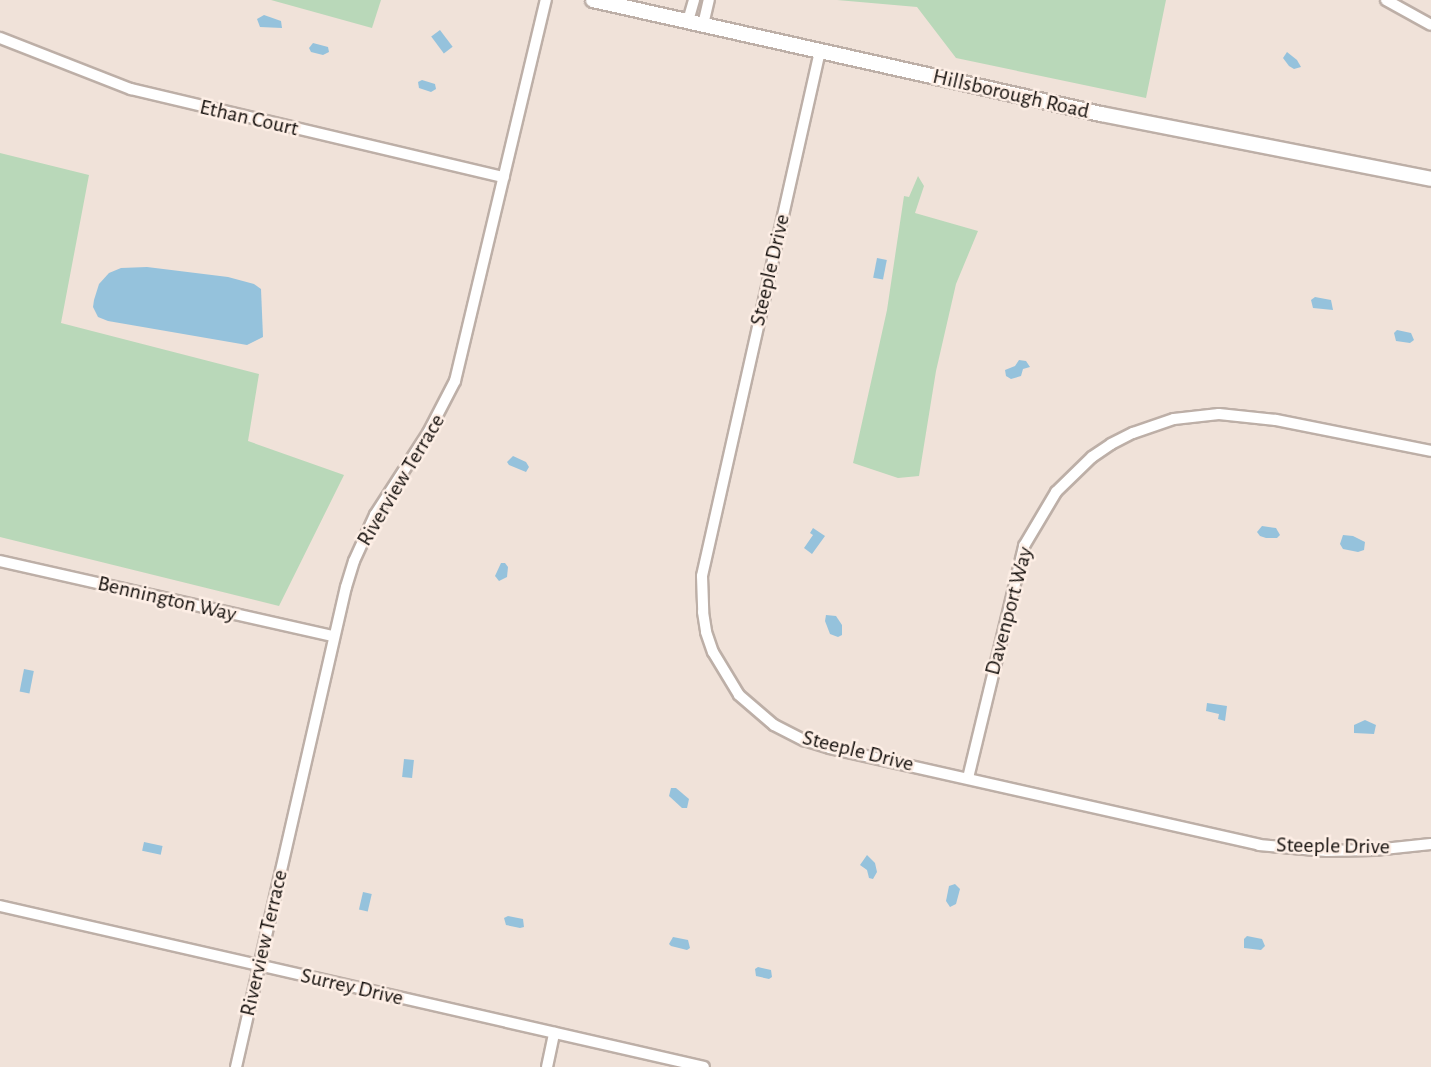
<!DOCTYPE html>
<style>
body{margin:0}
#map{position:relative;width:1431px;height:1067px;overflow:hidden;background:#f0e2d9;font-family:"Alegreya Sans",sans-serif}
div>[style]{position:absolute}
.green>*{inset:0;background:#b9d8b9}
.water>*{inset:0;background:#95c2dc;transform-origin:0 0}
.roads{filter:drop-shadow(2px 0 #bdafa7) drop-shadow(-2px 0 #bdafa7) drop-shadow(0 2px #bdafa7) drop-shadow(0 -2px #bdafa7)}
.street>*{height:10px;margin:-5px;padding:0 5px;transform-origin:5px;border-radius:5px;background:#fff}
.secondary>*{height:14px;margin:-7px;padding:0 7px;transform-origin:7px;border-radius:7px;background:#fff}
span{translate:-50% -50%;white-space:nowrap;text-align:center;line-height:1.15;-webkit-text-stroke:5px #feefe6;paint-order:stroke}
.street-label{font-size:22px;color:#15100d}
</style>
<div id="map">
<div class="green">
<i style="clip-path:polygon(271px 0,381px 0,372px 28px)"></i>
<i style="clip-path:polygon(837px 0,1166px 0,1146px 98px,956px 58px,917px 7px)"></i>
<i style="clip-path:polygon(0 153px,89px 175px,61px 323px,259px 374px,248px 441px,344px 475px,279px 606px,0 537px)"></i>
<i style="clip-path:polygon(918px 176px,924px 186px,915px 213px,978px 231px,956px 284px,936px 371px,919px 476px,898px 478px,853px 463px,887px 310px,904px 196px,909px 197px)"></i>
</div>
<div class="water">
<i style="clip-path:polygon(264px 15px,281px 21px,282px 28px,260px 27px,257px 19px)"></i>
<i style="left:440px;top:30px;width:21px;height:11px;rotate:53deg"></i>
<i style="clip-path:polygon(313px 43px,328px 47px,329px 52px,323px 55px,311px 52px,309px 48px)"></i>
<i style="clip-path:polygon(1287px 52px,1297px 60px,1301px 67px,1294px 69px,1289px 66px,1283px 58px)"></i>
<i style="clip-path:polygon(422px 80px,435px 84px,436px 89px,431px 92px,419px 88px,418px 82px)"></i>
<i style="left:877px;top:258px;width:10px;height:20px;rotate:11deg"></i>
<i style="clip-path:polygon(147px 267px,228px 277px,254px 284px,261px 289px,263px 337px,247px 345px,108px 321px,98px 317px,93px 307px,94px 300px,99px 284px,109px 273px,121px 268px)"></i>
<i style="clip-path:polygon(1315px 297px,1331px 300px,1333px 310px,1313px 308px,1311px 300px)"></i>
<i style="clip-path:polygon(1397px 330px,1411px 333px,1414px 340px,1410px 343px,1396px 341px,1394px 333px)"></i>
<i style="clip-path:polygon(1019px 360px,1026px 361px,1030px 367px,1023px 369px,1021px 376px,1011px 379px,1006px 376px,1005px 370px,1015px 366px)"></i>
<i style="clip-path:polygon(513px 456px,526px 462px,529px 467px,526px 472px,509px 465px,507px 462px)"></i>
<i style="clip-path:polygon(1262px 526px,1276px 528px,1280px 535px,1277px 538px,1266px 538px,1260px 536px,1257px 532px)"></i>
<i style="clip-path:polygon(813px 528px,825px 536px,812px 554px,804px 548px,813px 535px,810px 533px)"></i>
<i style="clip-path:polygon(1343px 535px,1353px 536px,1365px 542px,1364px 550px,1358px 552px,1343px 549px,1340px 544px)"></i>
<i style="clip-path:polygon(501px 563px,505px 563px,508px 567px,507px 577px,499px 581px,495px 576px)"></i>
<i style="clip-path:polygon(826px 615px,836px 616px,842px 625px,842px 635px,838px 637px,830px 634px,825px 621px)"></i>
<i style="left:24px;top:669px;width:10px;height:23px;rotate:11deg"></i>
<i style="clip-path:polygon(1207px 703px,1227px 706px,1225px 721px,1218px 719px,1219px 714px,1206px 711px)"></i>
<i style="clip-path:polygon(1365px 720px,1376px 725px,1374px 734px,1354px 733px,1354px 725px)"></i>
<i style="left:404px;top:759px;width:10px;height:18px;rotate:6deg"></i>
<i style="clip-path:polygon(671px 788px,676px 788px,689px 799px,687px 808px,682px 808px,669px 796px)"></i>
<i style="left:144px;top:842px;width:19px;height:9px;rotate:12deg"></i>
<i style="clip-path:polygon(867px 855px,875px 863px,877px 872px,873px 879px,869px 878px,867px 870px,860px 865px)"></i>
<i style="clip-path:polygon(955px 884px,960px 889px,956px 904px,950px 907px,946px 901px,949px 886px)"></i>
<i style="left:363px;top:892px;width:9px;height:18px;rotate:13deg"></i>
<i style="clip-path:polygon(508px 916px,523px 919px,524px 927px,520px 928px,506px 925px,504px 918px)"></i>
<i style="clip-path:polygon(1247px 936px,1262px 939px,1265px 946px,1261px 950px,1244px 948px,1244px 939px)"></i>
<i style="clip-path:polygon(673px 937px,688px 940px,690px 948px,687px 950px,671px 946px,669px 944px)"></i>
<i style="clip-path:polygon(758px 967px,771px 970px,772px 977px,769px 979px,756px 976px,755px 969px)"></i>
</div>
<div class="roads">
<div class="street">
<i style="left:1386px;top:0;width:51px;rotate:29.1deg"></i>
<i style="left:688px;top:21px;width:22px;rotate:-74deg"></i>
<i style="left:703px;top:25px;width:26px;rotate:-77deg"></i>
<i style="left:0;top:38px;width:141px;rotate:21.3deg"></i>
<i style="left:131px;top:89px;width:383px;rotate:13.3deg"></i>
<i style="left:820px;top:51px;width:538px;rotate:102.67deg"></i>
<i style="left:702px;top:576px;width:36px;rotate:88deg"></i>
<i style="left:703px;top:612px;width:20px;rotate:81deg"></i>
<i style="left:706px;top:632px;width:21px;rotate:71deg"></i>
<i style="left:713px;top:652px;width:50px;rotate:58.8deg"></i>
<i style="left:739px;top:695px;width:46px;rotate:40.6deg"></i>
<i style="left:774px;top:725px;width:34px;rotate:27deg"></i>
<i style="left:804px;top:740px;width:27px;rotate:17deg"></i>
<i style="left:830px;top:748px;width:440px;rotate:12.7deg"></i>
<i style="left:1259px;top:845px;width:68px;rotate:5deg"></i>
<i style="left:1327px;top:851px;width:47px;rotate:-1.2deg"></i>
<i style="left:1374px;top:850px;width:57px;rotate:-6deg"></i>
<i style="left:0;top:561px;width:342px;rotate:12.7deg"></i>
<i style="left:968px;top:778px;width:239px;rotate:-76.4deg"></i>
<i style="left:1024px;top:546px;width:63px;rotate:-59.3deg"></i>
<i style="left:1056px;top:492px;width:50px;rotate:-44.2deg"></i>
<i style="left:1092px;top:457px;width:23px;rotate:-34deg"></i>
<i style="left:1111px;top:444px;width:25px;rotate:-27deg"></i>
<i style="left:1133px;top:433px;width:43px;rotate:-18.9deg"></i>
<i style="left:1174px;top:419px;width:45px;rotate:-6.3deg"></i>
<i style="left:1219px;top:414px;width:57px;rotate:6deg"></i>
<i style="left:1276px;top:420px;width:158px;rotate:11.3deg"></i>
<i style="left:0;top:906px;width:722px;rotate:12.88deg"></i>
<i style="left:236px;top:1067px;width:492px;rotate:-77.1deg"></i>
<i style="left:346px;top:587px;width:27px;rotate:-73deg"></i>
<i style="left:354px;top:561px;width:51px;rotate:-65.5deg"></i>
<i style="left:375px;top:515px;width:98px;rotate:-57.1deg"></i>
<i style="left:428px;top:433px;width:59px;rotate:-62.6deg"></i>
<i style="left:455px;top:381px;width:392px;rotate:-76.6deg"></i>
<i style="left:547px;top:1067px;width:35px;rotate:-78deg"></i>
</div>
<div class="secondary">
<i style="left:593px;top:0;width:521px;rotate:12.65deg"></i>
<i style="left:1101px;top:114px;width:336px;rotate:11.1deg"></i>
</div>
</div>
<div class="street-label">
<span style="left:1011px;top:94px;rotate:13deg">Hillsborough Road</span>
<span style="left:249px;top:118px;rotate:13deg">Ethan Court</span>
<span style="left:770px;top:270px;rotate:-77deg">Steeple Drive</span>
<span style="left:401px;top:480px;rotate:-59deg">Riverview Terrace</span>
<span style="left:167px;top:599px;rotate:13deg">Bennington Way</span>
<span style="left:1009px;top:611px;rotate:-75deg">Davenport Way</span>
<span style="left:858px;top:751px;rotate:14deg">Steeple Drive</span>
<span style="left:1333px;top:846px;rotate:1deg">Steeple Drive</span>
<span style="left:264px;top:943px;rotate:-77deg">Riverview Terrace</span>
<span style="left:352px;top:987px;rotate:13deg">Surrey Drive</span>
</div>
</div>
